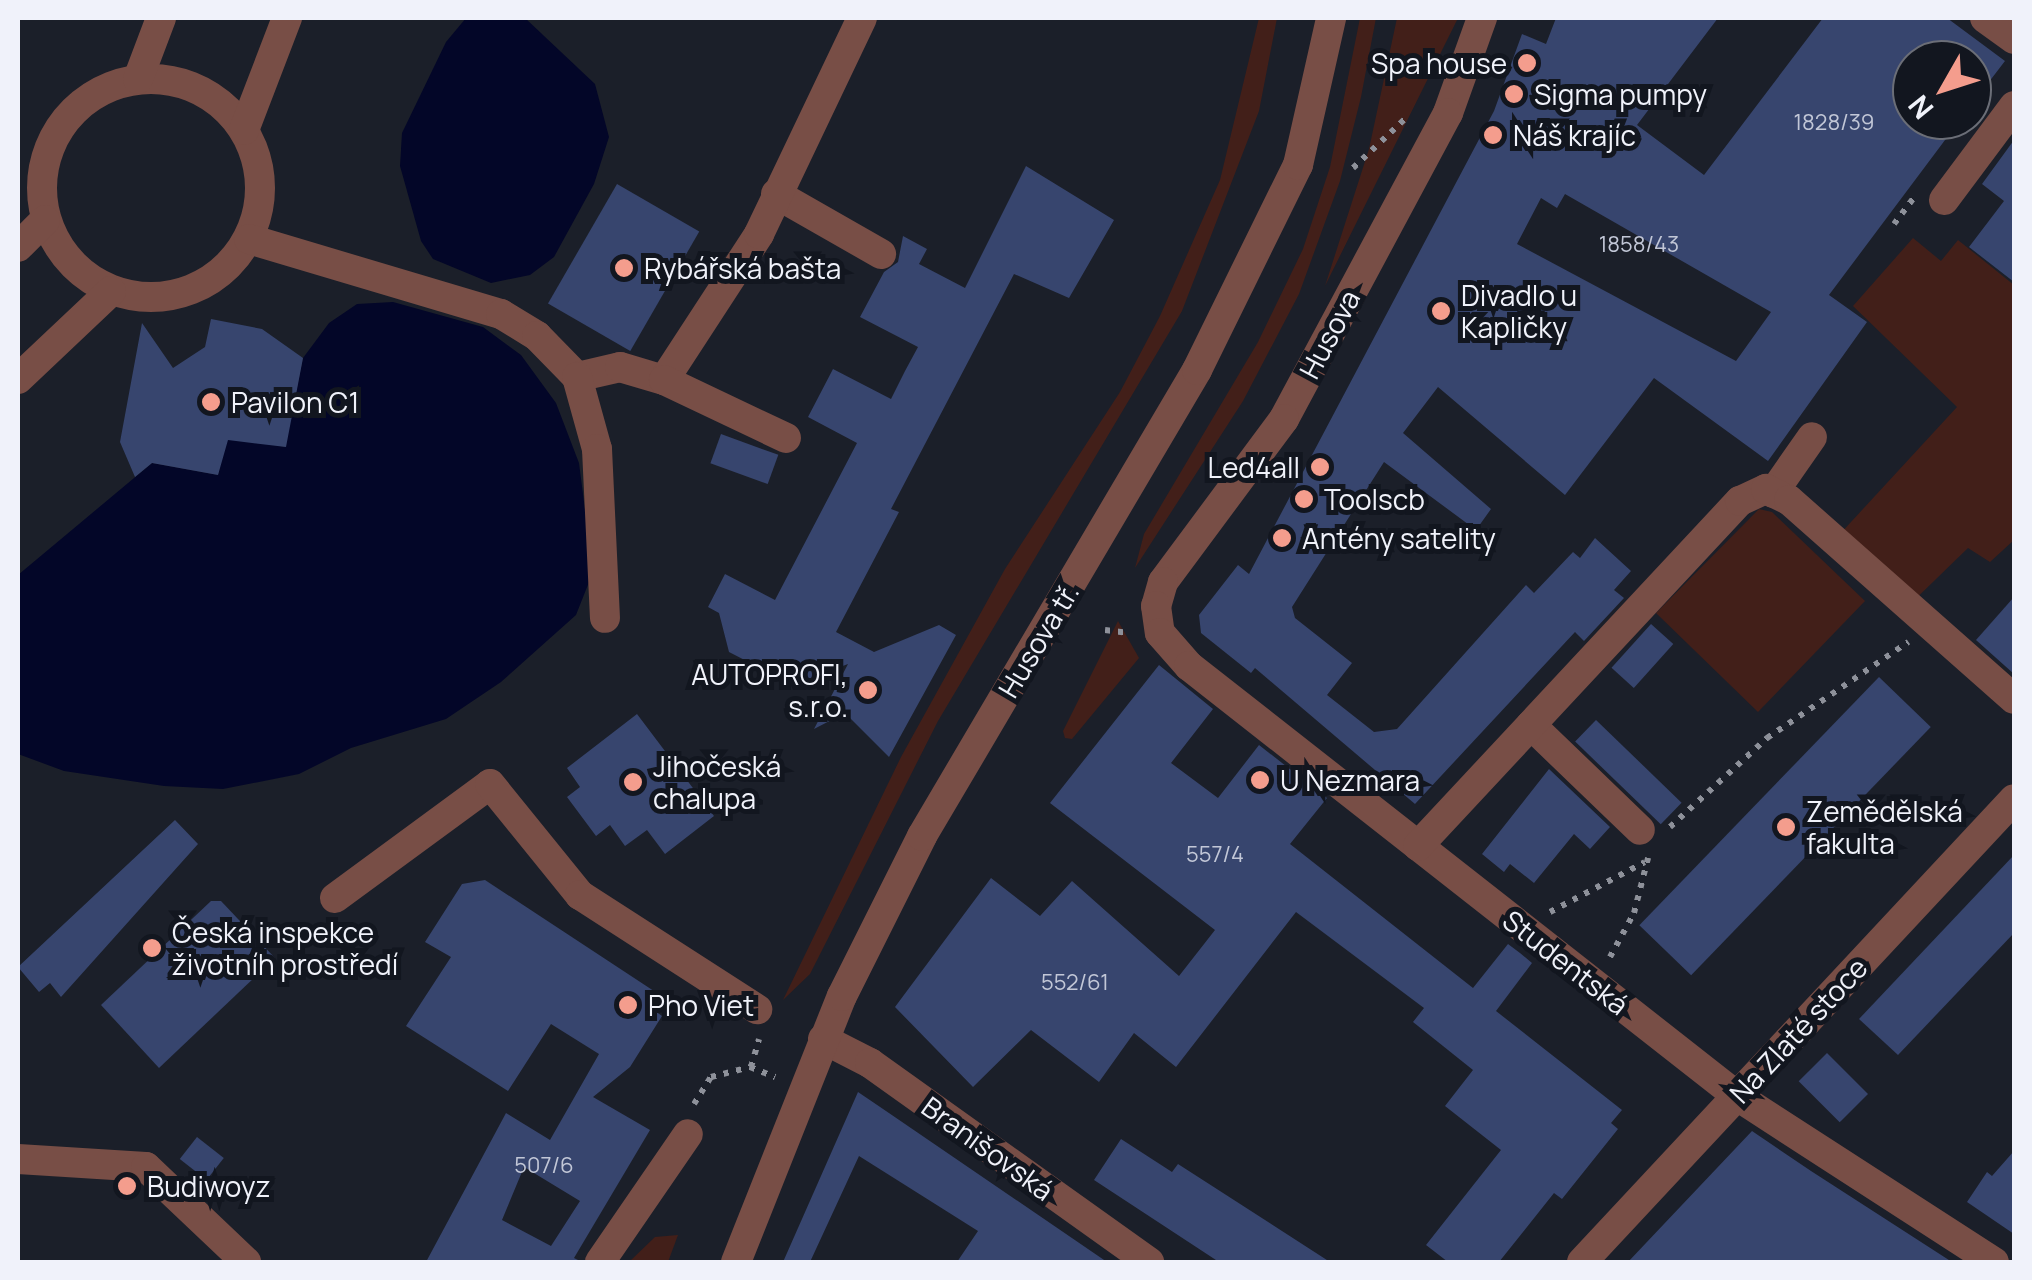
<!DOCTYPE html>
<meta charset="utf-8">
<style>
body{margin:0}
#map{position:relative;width:2032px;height:1280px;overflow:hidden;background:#1b1f29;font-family:Manrope,sans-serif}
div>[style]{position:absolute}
.green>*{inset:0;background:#421f19}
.water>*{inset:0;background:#030628}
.building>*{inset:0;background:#37456e;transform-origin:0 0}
.path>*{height:6px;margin-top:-3px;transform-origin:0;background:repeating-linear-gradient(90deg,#8e919a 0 5px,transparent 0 13px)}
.minor>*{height:30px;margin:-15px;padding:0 15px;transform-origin:15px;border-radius:15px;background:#784e46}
.minor>.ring{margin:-15px;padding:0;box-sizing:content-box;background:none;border:30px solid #784e46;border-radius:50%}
.dots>*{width:28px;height:28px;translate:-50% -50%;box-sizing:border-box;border:5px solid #12161f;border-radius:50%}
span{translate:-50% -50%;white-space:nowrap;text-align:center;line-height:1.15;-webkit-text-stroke:10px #12161f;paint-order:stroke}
.number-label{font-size:22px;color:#c2c7d7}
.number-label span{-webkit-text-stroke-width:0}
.poi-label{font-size:28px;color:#f0f2fa}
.right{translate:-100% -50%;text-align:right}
.left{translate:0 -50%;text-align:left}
.street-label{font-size:28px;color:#f0f2fa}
.frame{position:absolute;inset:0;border:20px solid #f0f2fa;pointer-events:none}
.north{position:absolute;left:1892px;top:40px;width:100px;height:100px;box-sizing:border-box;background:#12161f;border:2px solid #6b6e77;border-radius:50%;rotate:231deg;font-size:28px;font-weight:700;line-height:40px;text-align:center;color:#f0f2fa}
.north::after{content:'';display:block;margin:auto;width:35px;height:45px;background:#f49d8d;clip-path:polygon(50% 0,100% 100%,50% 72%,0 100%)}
</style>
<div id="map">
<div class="green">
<i style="clip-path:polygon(1259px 18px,1277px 18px,1259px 111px,1182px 311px,938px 721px,810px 974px,783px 1000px,901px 757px,1005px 569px,1120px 392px,1160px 316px,1220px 180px)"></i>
<i style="clip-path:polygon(1360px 18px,1376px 18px,1361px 97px,1340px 181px,1299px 294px,1243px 401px,1135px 568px,1144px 534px,1258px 342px,1303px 249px,1330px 167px)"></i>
<i style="clip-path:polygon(1397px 18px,1458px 18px,1325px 286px,1369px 149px)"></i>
<i style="clip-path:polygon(1913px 238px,1941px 261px,1958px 240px,2014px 285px,2014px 540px,1990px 562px,1968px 548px,1899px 615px,1827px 548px,1957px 407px,1853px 306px)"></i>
<i style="clip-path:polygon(1759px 509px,1772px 512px,1865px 601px,1758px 712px,1656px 613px)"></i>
<i style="clip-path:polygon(1118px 621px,1139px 658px,1072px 739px,1065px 738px,1063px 731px)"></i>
<i style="clip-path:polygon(678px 1235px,668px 1262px,629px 1262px,655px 1237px)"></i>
</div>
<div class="water">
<i style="clip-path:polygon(466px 18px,525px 18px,595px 84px,609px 137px,594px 184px,554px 257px,530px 275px,491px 283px,433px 259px,421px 241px,400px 166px,402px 133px,446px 42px)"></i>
<i style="clip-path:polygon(393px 302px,483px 327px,521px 355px,556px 403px,579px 463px,593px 572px,576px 615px,501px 682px,446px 719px,351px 748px,299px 774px,223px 789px,164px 786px,64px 771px,18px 754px,18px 575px,152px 463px,218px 475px,226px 436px,285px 447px,303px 358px,329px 323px,357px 304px)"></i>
</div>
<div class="building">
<i style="clip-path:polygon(evenodd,1556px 18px,1718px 18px,1637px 125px,1704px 175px,1823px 18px,1947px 18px,2005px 61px,1972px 104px,1972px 60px,1912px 60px,1912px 120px,1960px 120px,1829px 295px,1867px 322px,1768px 461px,1654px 378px,1565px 495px,1438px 387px,1403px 433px,1491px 509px,1476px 530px,1384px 462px,1292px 607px,1295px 618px,1352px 663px,1327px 695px,1374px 732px,1397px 729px,1526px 585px,1534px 593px,1573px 552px,1580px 558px,1595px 538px,1631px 571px,1614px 590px,1624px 598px,1584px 641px,1575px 632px,1415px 804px,1255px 668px,1251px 673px,1201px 633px,1199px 615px,1238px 565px,1249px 574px,1494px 111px,1522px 34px,1546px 44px,1556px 18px,1565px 194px,1771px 312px,1736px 361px,1517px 244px,1541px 198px,1557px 208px,1565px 194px)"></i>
<i style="clip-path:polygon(2014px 140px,2014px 282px,1969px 247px,2004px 201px,1982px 184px)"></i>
<i style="clip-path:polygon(1026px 166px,1114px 220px,1069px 298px,1014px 274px,891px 509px,899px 512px,836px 632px,874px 652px,939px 625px,956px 635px,889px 757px,845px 713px,814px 729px,848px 664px,793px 685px,729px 652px,719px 613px,708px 607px,725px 574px,775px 600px,857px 443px,808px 417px,833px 369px,891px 399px,905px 371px,918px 347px,860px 317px,884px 272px,898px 262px,903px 236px,927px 249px,919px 264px,965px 288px)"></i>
<i style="left:617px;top:184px;width:95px;height:138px;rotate:30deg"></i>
<i style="clip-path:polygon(211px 319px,262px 329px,303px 358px,286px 447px,228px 440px,218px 475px,152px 463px,135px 477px,120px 442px,142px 323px,173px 368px,205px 347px)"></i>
<i style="left:721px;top:434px;width:61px;height:31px;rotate:20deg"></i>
<i style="clip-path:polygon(2014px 597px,2014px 674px,1976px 640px)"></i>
<i style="left:1651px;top:624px;width:30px;height:59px;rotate:42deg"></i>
<i style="clip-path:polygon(1159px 665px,1213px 709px,1171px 763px,1218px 798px,1259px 745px,1327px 798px,1290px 844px,1473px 988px,1508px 944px,1520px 953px,1532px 963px,1496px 1011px,1622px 1110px,1611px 1123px,1618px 1129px,1562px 1199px,1554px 1193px,1499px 1262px,1448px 1262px,1426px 1245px,1501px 1150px,1445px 1106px,1473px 1070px,1413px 1022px,1424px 1008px,1296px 912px,1176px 1067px,1134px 1033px,1099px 1082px,1031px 1030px,973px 1087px,895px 1007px,991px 878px,1040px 916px,1072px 881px,1179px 976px,1215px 930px,1050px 803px)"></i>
<i style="left:1879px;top:677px;width:72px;height:345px;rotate:44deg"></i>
<i style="clip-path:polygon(637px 714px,714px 816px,665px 854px,647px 830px,625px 846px,610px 825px,596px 836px,567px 797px,580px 787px,567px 768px)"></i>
<i style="left:1596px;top:720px;width:119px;height:30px;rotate:44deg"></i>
<i style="clip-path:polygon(1549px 769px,1610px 827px,1590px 849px,1574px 834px,1534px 883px,1510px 864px,1504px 872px,1482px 854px)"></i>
<i style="clip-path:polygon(175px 820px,198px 844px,61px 997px,50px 983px,39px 992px,18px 967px)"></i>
<i style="clip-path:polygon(2014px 855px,2014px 933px,1898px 1055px,1859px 1019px)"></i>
<i style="clip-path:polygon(evenodd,485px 880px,663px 997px,655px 1011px,662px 1016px,630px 1067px,593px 1097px,650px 1130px,574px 1258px,582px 1262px,426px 1262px,506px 1113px,550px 1140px,599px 1054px,551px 1024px,508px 1091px,406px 1026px,451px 957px,425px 942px,462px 884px,485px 880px,524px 1167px,580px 1201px,551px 1246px,502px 1220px,524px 1167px)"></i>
<i style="clip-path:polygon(211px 901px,221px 901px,275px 958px,159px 1068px,101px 1005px)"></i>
<i style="left:1827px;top:1053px;width:58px;height:40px;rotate:45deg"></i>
<i style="clip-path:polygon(858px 1092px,886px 1111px,1107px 1262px,957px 1262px,978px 1231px,859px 1156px,810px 1262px,783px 1262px)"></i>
<i style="clip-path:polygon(1752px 1131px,1811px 1171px,1952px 1262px,1628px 1262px)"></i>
<i style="left:197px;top:1137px;width:34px;height:28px;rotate:38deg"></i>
<i style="clip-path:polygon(1121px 1139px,1172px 1172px,1178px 1164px,1330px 1262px,1219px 1262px,1094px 1180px)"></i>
<i style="clip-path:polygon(2014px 1151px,2014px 1234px,1967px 1202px,1987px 1172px,1992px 1176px)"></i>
</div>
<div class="path">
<i style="left:1353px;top:168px;width:77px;rotate:-43.4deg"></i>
<i style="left:1894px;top:224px;width:34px;rotate:-53deg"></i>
<i style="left:1105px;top:630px;width:24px;rotate:7deg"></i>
<i style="left:1670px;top:827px;width:132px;rotate:-42.5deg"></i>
<i style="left:1767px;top:738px;width:171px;rotate:-34.2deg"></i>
<i style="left:1550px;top:912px;width:107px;rotate:-27.8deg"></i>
<i style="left:1610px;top:957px;width:50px;rotate:-61.4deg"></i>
<i style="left:1634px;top:913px;width:57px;rotate:-75.7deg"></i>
<i style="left:751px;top:1067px;width:29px;rotate:-74deg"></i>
<i style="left:694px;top:1104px;width:32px;rotate:-58deg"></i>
<i style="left:711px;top:1077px;width:40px;rotate:-14.4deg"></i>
<i style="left:750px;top:1067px;width:27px;rotate:22deg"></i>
</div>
<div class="minor">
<i style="left:1482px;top:18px;width:101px;rotate:109.7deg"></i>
<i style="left:1448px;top:113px;width:347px;rotate:118.2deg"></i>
<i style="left:1284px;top:419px;width:203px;rotate:126.6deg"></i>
<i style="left:1163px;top:582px;width:25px;rotate:106deg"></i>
<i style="left:1156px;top:606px;width:27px;rotate:82deg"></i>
<i style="left:1160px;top:633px;width:44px;rotate:48.7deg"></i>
<i style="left:1189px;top:666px;width:697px;rotate:38.12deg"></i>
<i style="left:1737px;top:1096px;width:306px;rotate:32.9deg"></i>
<i style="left:1985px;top:18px;width:36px;rotate:36deg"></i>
<i class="ring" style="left:42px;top:79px;width:188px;height:188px"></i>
<i style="left:138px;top:79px;width:65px;rotate:-69.3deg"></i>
<i style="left:244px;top:130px;width:120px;rotate:-69deg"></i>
<i style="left:776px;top:194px;width:121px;rotate:29.7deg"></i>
<i style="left:1944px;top:200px;width:117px;rotate:-53.3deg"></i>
<i style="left:249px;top:239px;width:263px;rotate:16.6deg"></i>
<i style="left:501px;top:314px;width:42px;rotate:31.4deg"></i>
<i style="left:537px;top:336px;width:57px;rotate:45.7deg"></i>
<i style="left:577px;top:377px;width:44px;rotate:-13.1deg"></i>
<i style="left:620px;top:367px;width:46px;rotate:16.5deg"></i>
<i style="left:664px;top:380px;width:174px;rotate:-56.9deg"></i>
<i style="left:759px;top:234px;width:239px;rotate:-64.5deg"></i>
<i style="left:18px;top:247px;width:38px;rotate:-45deg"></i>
<i style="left:577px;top:377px;width:75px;rotate:74.5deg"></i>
<i style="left:597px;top:449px;width:169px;rotate:87.3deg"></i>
<i style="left:18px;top:379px;width:128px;rotate:-43.4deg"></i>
<i style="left:664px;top:380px;width:135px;rotate:25.4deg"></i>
<i style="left:1773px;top:493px;width:68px;rotate:-55.1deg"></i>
<i style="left:1531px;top:725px;width:151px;rotate:43.9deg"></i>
<i style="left:1418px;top:846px;width:472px;rotate:-47deg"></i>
<i style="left:1740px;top:501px;width:29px;rotate:-25deg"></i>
<i style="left:1766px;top:489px;width:25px;rotate:26deg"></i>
<i style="left:1789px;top:500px;width:300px;rotate:41.5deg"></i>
<i style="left:335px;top:898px;width:192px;rotate:-36.3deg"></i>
<i style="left:490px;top:784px;width:143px;rotate:51deg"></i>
<i style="left:580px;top:895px;width:211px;rotate:32.8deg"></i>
<i style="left:823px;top:1039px;width:53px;rotate:27.1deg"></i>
<i style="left:870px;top:1063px;width:343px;rotate:35.5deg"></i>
<i style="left:18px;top:1159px;width:128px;rotate:3.6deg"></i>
<i style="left:146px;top:1167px;width:138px;rotate:43.5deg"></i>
<i style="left:600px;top:1262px;width:155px;rotate:-55.5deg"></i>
<i style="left:736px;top:1262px;width:286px;rotate:-68.3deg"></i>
<i style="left:842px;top:996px;width:179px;rotate:-63.4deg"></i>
<i style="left:922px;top:836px;width:541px;rotate:-59.45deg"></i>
<i style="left:1197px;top:370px;width:229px;rotate:-63.8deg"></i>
<i style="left:1298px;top:165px;width:151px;rotate:-77.3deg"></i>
<i style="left:1582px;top:1262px;width:633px;rotate:-46.98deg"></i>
</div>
<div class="dots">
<i style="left:1527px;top:63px;background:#f49d8d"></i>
<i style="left:1514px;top:94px;background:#f49d8d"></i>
<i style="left:1493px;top:135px;background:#f49d8d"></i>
<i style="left:624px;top:268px;background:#f49d8d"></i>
<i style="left:1441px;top:311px;background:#f49d8d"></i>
<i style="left:211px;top:402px;background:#f49d8d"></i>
<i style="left:1320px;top:467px;background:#f49d8d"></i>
<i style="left:1304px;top:499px;background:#f49d8d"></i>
<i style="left:1282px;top:538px;background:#f49d8d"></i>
<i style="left:868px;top:690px;background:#f49d8d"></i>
<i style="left:1260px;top:780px;background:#f49d8d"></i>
<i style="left:633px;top:782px;background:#f49d8d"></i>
<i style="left:1786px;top:827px;background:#f49d8d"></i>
<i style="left:152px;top:948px;background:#f49d8d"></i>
<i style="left:628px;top:1005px;background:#f49d8d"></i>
<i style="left:127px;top:1186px;background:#f49d8d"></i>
</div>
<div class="number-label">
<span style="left:1834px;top:123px">1828/39</span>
<span style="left:1639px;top:245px">1858/43</span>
<span style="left:1215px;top:855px">557/4</span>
<span style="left:1075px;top:983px">552/61</span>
<span style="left:544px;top:1166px">507/6</span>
</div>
<div class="poi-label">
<span class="right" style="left:1507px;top:63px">Spa house</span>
<span class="left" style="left:1534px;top:94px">Sigma pumpy</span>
<span class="left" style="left:1513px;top:135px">Náš krajíc</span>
<span class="left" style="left:644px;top:268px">Rybářská bašta</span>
<span class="left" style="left:1461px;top:311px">Divadlo u<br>Kapličky</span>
<span class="left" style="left:231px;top:402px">Pavilon C1</span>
<span class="right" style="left:1300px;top:467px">Led4all</span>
<span class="left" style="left:1324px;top:499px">Toolscb</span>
<span class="left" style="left:1302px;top:538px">Antény satelity</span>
<span class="right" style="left:848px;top:690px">AUTOPROFI,<br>s.r.o.</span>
<span class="left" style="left:653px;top:782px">Jihočeská<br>chalupa</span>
<span class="left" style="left:1280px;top:780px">U Nezmara</span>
<span class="left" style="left:1806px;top:827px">Zemědělská<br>fakulta</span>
<span class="left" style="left:172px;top:948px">Česká inspekce<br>životníh prostředí</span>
<span class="left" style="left:648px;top:1005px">Pho Viet</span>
<span class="left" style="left:147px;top:1186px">Budiwoyz</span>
</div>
<div class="street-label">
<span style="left:1329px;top:334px;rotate:-62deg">Husova</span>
<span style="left:1038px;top:640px;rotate:-59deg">Husova tř.</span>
<span style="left:1566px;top:962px;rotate:38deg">Studentská</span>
<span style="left:1798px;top:1030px;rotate:-47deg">Na Zlaté stoce</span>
<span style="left:988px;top:1148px;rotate:36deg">Branišovská</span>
</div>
<div class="frame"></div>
<div class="north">N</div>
</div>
